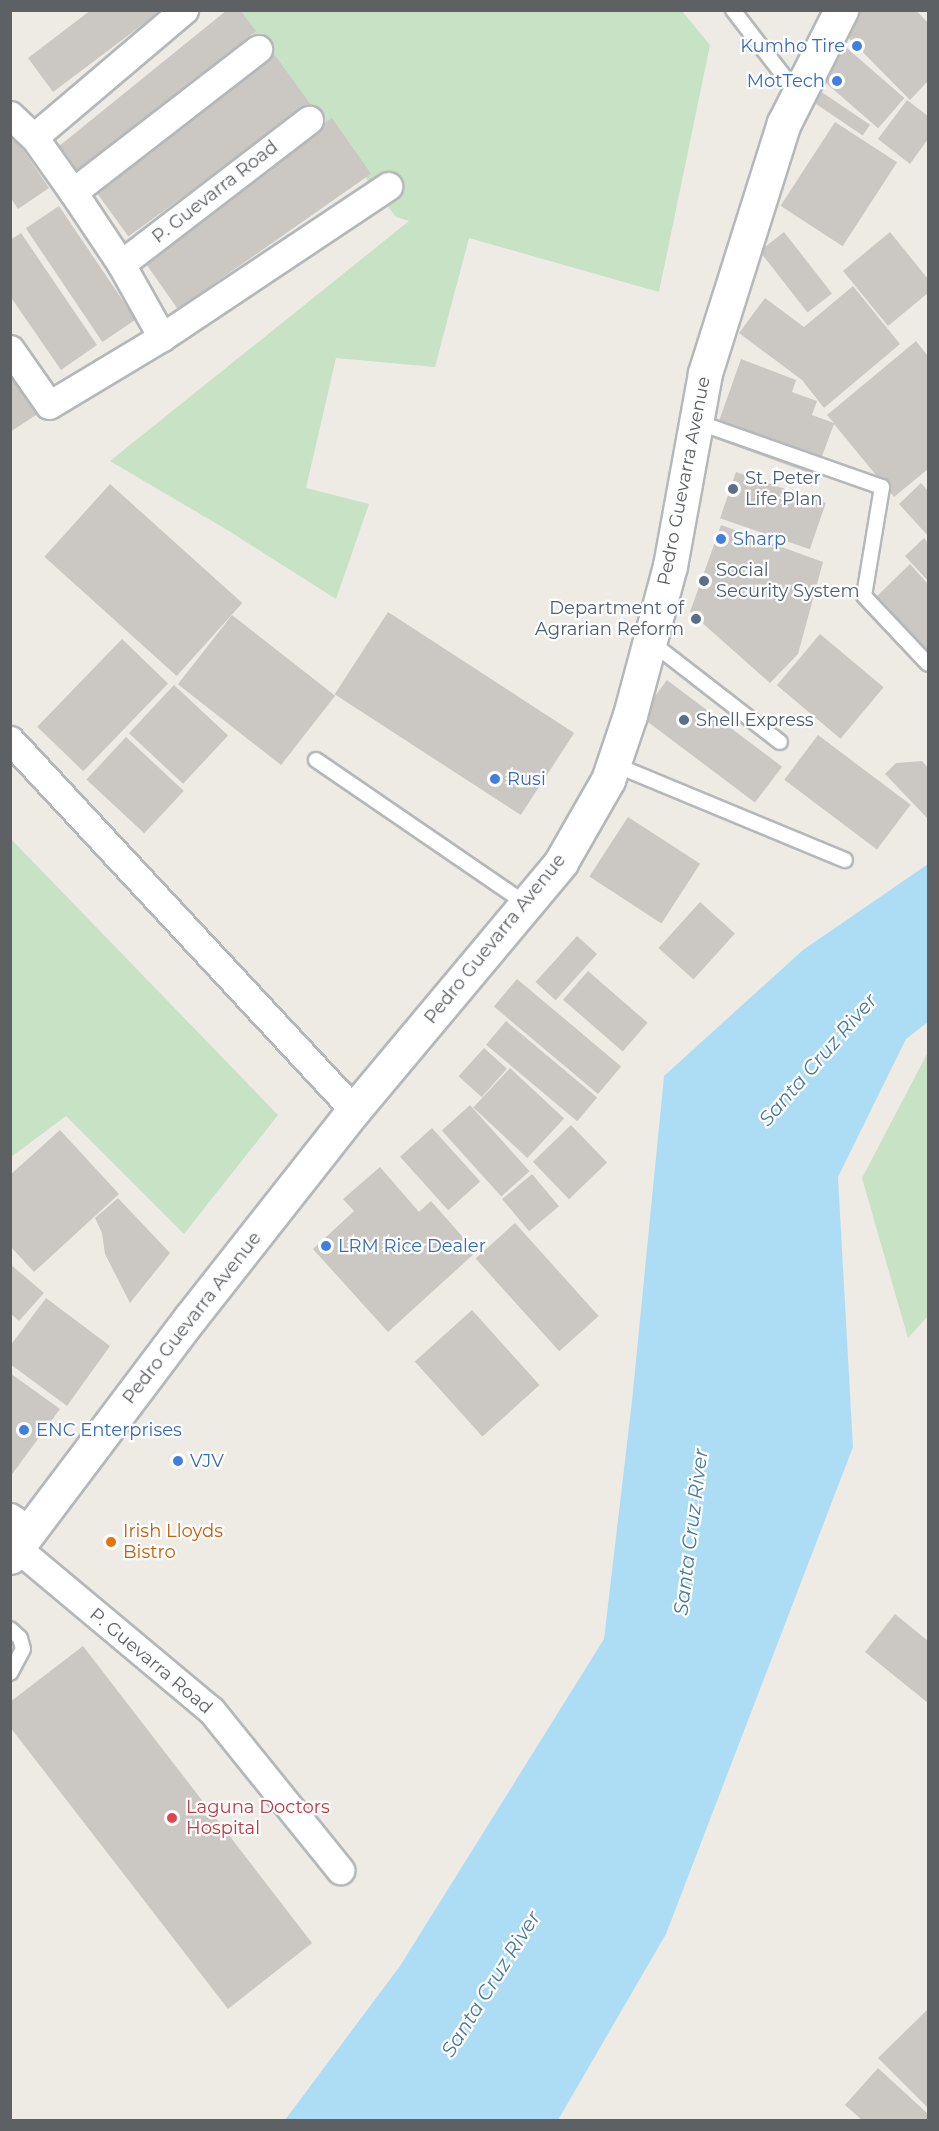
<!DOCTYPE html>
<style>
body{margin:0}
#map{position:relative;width:939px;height:2131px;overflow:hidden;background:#eeebe5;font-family:Montserrat,sans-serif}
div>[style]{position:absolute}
.green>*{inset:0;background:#c8e2c5}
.water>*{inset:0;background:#adddf5}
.building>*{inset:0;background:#cbc8c4;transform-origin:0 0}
.roads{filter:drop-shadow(2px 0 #b5b8ba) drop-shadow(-2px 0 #b5b8ba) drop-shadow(0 2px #b5b8ba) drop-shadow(0 -2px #b5b8ba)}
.lane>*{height:14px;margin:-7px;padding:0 7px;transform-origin:7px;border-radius:7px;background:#fff}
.street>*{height:27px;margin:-13.5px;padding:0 13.5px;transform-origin:13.5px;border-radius:13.5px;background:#fff}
.secondary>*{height:33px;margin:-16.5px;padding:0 16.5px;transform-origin:16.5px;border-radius:16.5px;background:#fff}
.dots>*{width:16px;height:16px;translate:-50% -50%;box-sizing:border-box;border:3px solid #fff;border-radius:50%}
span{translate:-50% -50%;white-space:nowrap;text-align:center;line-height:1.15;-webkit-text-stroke:4.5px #fff;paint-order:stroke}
.shop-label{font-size:18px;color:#366cbe}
.right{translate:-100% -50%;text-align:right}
.left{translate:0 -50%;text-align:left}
.street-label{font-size:18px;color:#5d6164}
.service-label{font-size:18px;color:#4e5e75}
.food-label{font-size:18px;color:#c56008}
.health-label{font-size:18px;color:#be3a42}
.water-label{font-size:20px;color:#497a9d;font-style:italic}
.frame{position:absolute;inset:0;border:12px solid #5d6164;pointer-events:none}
</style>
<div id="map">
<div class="green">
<i style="clip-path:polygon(235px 11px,682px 11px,710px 45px,659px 292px,469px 238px,435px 367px,336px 358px,306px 488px,369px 504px,336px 599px,229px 531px,110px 461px,409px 221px,396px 217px)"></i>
<i style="clip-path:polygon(11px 839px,278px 1115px,184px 1234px,66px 1116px,11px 1157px)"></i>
<i style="clip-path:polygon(928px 1052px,928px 1316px,908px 1338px,862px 1178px)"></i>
</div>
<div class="water">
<i style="clip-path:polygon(928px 864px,928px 1022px,906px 1039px,838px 1177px,853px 1447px,666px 1934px,558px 2120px,285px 2120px,400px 1966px,604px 1639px,632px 1401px,664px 1076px,803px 950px)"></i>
</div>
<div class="building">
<i style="clip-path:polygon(91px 10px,162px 10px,53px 92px,28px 58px)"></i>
<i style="clip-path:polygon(227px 10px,240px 10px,256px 31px,74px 178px,53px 151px)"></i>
<i style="clip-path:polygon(857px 10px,916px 10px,928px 23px,928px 81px,910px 100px,839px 28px)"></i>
<i style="left:841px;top:43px;width:84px;height:40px;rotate:41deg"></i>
<i style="left:274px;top:54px;width:62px;height:225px;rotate:54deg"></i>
<i style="left:817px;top:89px;width:64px;height:13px;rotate:34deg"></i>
<i style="clip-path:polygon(907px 100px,928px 116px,928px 139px,910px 164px,878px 139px)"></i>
<i style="left:332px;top:118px;width:68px;height:236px;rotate:55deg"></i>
<i style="left:835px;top:122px;width:74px;height:100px;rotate:33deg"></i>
<i style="clip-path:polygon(10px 130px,49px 188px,18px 209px,10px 197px)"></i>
<i style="left:59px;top:206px;width:137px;height:40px;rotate:56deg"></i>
<i style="left:784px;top:232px;width:78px;height:31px;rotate:52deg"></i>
<i style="clip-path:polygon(890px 232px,928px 279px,928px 293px,888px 326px,843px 271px)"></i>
<i style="clip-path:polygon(21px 233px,97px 345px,61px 370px,10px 296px,10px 240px)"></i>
<i style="clip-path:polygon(853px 286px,900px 344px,824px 408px,802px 380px,739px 333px,765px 298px,804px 327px)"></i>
<i style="clip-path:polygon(916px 341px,928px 356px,928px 469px,894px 497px,834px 424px,815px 475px,713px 438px,741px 359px,796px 380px,792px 392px,817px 401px,812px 415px,834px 423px,827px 415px)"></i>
<i style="clip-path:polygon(10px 371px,39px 413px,10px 432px)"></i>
<i style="left:736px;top:472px;width:95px;height:49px;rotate:19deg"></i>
<i style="clip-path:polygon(921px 483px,928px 491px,928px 536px,899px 504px)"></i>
<i style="left:110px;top:484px;width:178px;height:98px;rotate:42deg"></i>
<i style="clip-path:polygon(721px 525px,823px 562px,798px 654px,770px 683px,690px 612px)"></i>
<i style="clip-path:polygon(924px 538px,928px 543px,928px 581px,905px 556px)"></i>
<i style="clip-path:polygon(910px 564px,928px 584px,928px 657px,874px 599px)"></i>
<i style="left:388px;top:612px;width:222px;height:98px;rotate:33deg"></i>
<i style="left:232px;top:615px;width:131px;height:88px;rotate:38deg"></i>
<i style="left:820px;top:634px;width:83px;height:67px;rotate:40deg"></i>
<i style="left:122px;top:639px;width:64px;height:122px;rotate:44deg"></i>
<i style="left:667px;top:680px;width:144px;height:45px;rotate:37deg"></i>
<i style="left:174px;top:685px;width:74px;height:66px;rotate:43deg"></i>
<i style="left:818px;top:735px;width:116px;height:56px;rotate:37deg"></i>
<i style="left:126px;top:737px;width:79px;height:58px;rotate:43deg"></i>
<i style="clip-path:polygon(922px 761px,928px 768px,928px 819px,885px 774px,896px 763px)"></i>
<i style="left:628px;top:817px;width:86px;height:71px;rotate:33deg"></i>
<i style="left:700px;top:902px;width:47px;height:62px;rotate:42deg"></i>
<i style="left:577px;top:936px;width:27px;height:62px;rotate:42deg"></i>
<i style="left:588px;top:971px;width:79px;height:38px;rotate:41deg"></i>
<i style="left:517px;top:979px;width:136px;height:36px;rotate:40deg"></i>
<i style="left:506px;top:1021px;width:119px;height:31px;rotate:40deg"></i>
<i style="left:484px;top:1048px;width:31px;height:38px;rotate:42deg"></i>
<i style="left:510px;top:1068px;width:74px;height:54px;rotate:43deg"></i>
<i style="left:470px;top:1105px;width:89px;height:38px;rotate:48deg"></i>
<i style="left:571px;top:1125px;width:52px;height:53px;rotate:46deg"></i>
<i style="left:432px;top:1128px;width:72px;height:43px;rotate:48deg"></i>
<i style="clip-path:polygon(60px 1130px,119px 1194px,34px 1272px,10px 1246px,10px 1175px)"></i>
<i style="clip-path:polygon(380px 1167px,419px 1212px,431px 1201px,476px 1252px,388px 1332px,313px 1249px,354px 1211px,343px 1199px)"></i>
<i style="left:532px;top:1174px;width:42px;height:39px;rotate:50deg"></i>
<i style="clip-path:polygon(118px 1198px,170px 1253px,130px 1303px,105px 1254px,102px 1233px,95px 1218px)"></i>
<i style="left:515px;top:1223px;width:125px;height:53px;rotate:48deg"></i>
<i style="clip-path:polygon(10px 1264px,44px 1293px,19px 1321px,10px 1313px)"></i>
<i style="clip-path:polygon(46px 1298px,110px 1346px,67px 1406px,10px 1364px,10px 1346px)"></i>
<i style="left:472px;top:1310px;width:101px;height:77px;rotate:48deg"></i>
<i style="clip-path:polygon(10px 1373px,60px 1409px,10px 1477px)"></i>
<i style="clip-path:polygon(895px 1614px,928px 1641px,928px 1703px,865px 1652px)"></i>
<i style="clip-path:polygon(83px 1646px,312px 1943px,228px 2009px,10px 1727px,10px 1702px)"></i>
<i style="clip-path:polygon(927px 2010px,928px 2011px,928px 2108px,878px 2058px)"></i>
<i style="clip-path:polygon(878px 2068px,928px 2114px,928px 2120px,862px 2120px,845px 2105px)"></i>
</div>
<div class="roads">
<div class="lane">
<i style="left:733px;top:10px;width:105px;rotate:52.4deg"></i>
<i style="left:697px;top:422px;width:196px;rotate:19.4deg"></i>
<i style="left:882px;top:487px;width:110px;rotate:99.4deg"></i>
<i style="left:864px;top:596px;width:93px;rotate:46.7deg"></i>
<i style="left:651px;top:642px;width:163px;rotate:37.8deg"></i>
<i style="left:316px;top:760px;width:255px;rotate:34.4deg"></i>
<i style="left:613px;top:764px;width:251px;rotate:22.5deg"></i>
<i style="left:10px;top:1629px;width:13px;rotate:42deg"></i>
<i style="left:20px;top:1638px;width:11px;rotate:75deg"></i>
<i style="left:23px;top:1649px;width:27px;rotate:118deg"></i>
</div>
<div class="street">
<i style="left:10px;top:115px;width:33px;rotate:43deg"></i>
<i style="left:34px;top:137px;width:67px;rotate:54.7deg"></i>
<i style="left:73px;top:192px;width:87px;rotate:56.3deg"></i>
<i style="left:121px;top:264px;width:84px;rotate:60.7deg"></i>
<i style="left:34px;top:137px;width:197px;rotate:-40.3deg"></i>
<i style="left:73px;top:192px;width:234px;rotate:-37.7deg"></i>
<i style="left:121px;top:264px;width:237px;rotate:-37.5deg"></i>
<i style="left:10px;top:349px;width:68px;rotate:55.1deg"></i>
<i style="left:49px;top:405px;width:132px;rotate:-31deg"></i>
<i style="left:162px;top:337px;width:272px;rotate:-33.7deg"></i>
<i style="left:10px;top:740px;width:505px;rotate:47.09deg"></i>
<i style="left:10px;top:1517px;width:24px;rotate:35deg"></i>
<i style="left:17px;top:1548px;width:253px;rotate:39.9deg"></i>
<i style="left:211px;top:1710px;width:206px;rotate:51.1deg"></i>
</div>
<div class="secondary">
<i style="left:10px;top:1557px;width:301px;rotate:-53deg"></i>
<i style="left:191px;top:1317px;width:263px;rotate:-51.8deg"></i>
<i style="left:354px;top:1110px;width:323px;rotate:-50.1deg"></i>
<i style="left:561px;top:862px;width:95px;rotate:-60.2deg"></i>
<i style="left:608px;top:780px;width:69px;rotate:-71.3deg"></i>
<i style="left:630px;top:715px;width:154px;rotate:-75deg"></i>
<i style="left:670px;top:566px;width:196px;rotate:-79.7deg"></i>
<i style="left:705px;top:373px;width:262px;rotate:-72.5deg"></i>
<i style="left:784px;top:123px;width:127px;rotate:-63.2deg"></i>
</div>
</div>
<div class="dots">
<i style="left:857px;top:46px;background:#3f7fe0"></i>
<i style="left:837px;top:81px;background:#3f7fe0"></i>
<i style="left:733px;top:489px;background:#5c6f8a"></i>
<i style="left:721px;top:539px;background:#3f7fe0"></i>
<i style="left:704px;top:581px;background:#5c6f8a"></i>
<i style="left:696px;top:619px;background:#5c6f8a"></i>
<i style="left:684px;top:720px;background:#5c6f8a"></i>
<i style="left:495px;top:779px;background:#3f7fe0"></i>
<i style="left:326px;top:1246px;background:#3f7fe0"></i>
<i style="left:24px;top:1430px;background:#3f7fe0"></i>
<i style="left:178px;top:1461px;background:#3f7fe0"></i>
<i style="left:111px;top:1542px;background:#e8710a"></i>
<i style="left:172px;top:1818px;background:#e0444e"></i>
</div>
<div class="shop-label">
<span class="right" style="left:845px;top:46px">Kumho Tire</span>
<span class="right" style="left:825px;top:81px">MotTech</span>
<span class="left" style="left:733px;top:539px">Sharp</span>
<span class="left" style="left:507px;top:779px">Rusi</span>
<span class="left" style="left:338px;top:1246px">LRM Rice Dealer</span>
<span class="left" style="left:36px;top:1430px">ENC Enterprises</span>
<span class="left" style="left:190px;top:1461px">VJV</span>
</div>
<div class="street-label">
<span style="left:215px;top:192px;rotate:-38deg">P. Guevarra Road</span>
<span style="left:684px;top:481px;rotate:-79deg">Pedro Guevarra Avenue</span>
<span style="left:495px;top:939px;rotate:-51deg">Pedro Guevarra Avenue</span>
<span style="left:192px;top:1318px;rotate:-52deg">Pedro Guevarra Avenue</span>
<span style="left:151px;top:1661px;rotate:40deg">P. Guevarra Road</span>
</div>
<div class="service-label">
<span class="left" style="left:745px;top:489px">St. Peter<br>Life Plan</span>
<span class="left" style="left:716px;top:581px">Social<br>Security System</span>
<span class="right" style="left:684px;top:619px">Department of<br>Agrarian Reform</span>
<span class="left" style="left:696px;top:720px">Shell Express</span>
</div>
<div class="food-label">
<span class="left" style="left:123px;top:1542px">Irish Lloyds<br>Bistro</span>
</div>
<div class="health-label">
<span class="left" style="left:186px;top:1818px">Laguna Doctors<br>Hospital</span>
</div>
<div class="water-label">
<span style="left:818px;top:1060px;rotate:-49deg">Santa Cruz River</span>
<span style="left:691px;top:1532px;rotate:-83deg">Santa Cruz River</span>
<span style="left:491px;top:1984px;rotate:-58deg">Santa Cruz River</span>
</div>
<div class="frame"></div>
</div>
